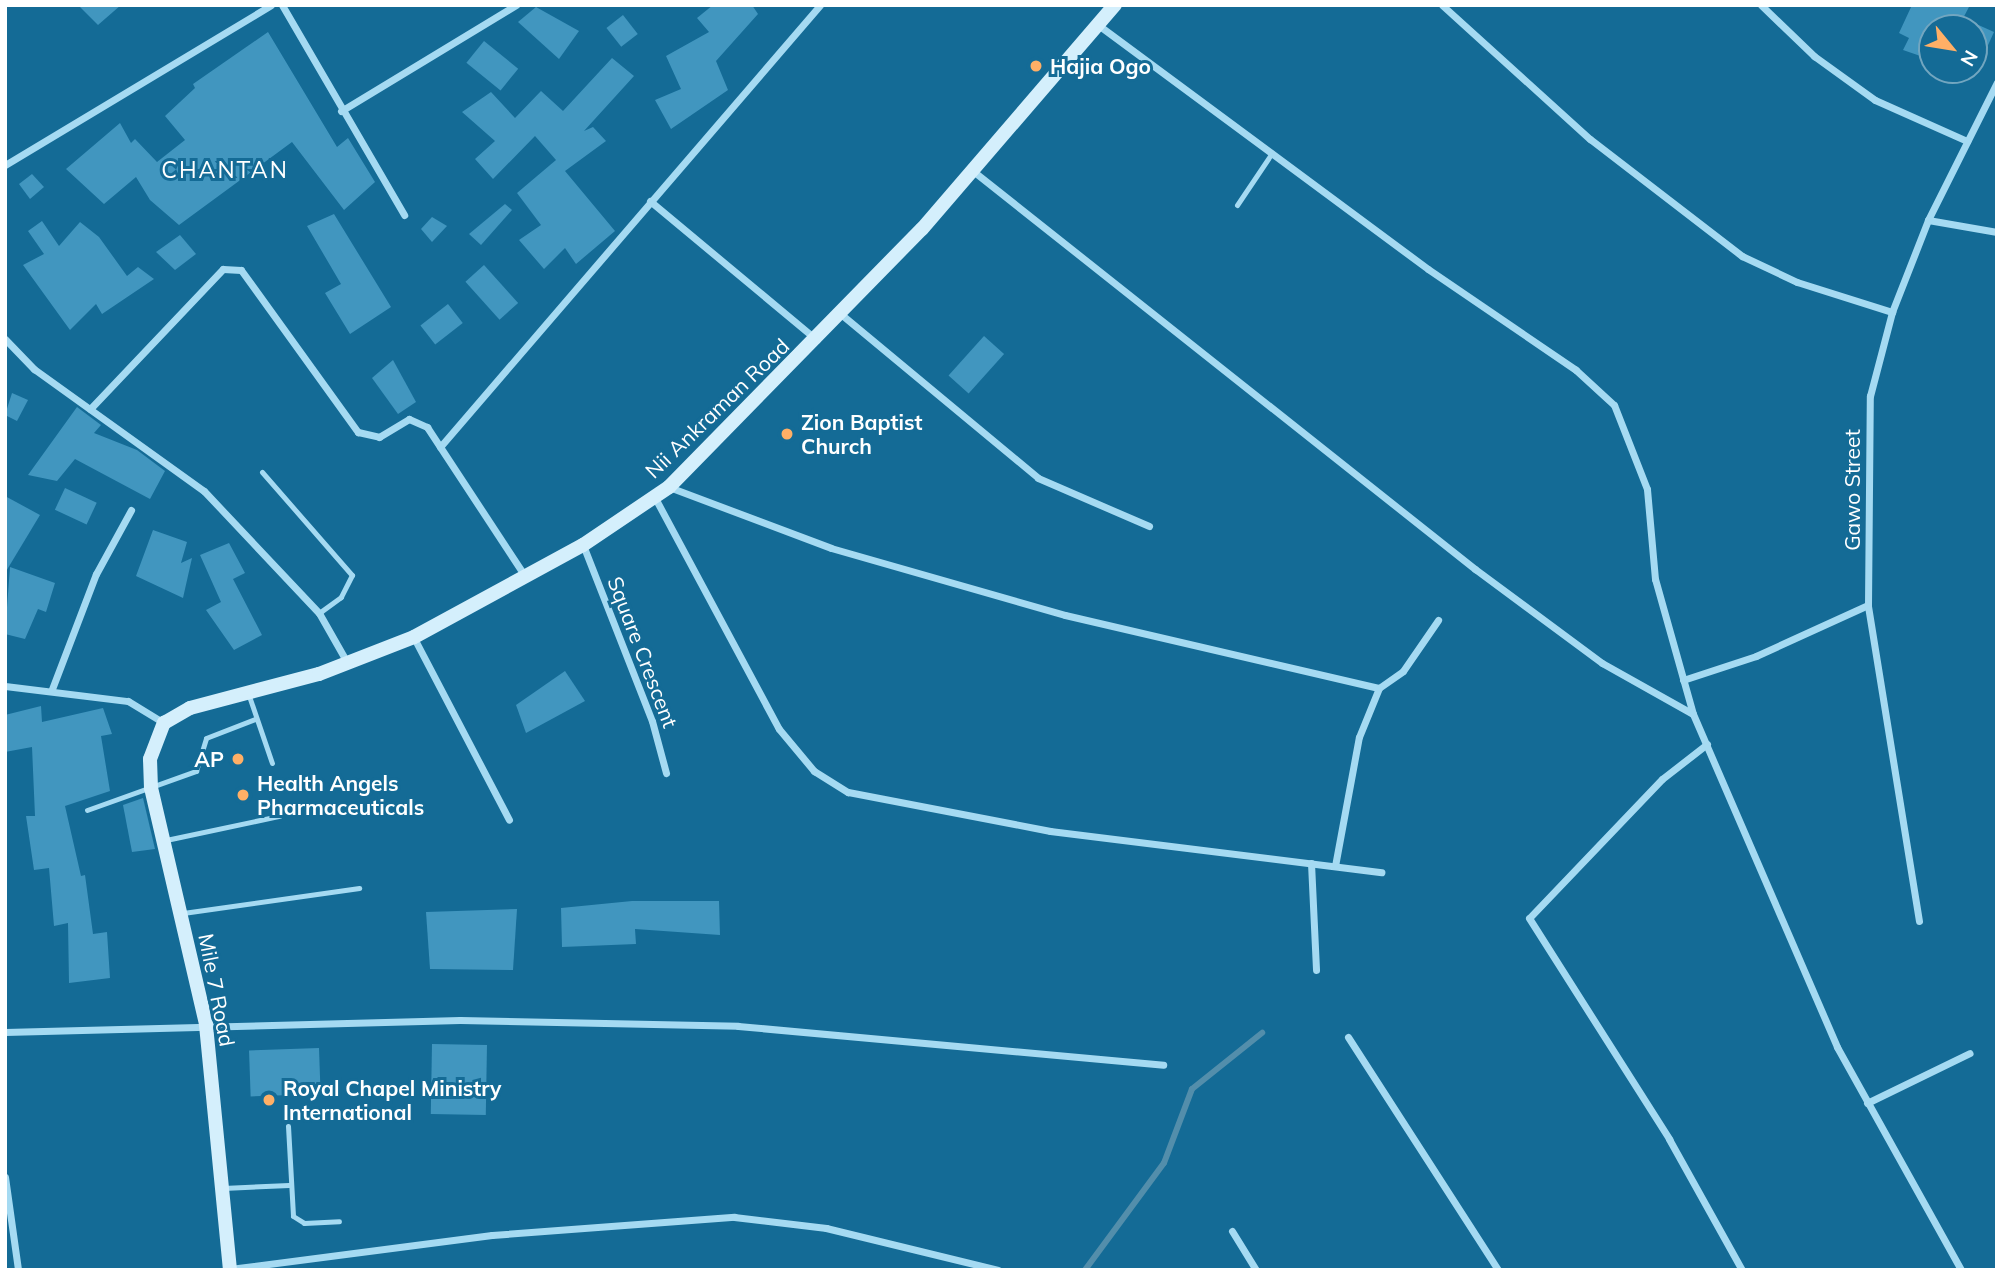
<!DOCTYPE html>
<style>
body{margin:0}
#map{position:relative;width:2002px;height:1275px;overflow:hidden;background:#146b96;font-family:Mulish,sans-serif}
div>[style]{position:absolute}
.stream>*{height:6px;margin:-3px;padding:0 3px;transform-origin:3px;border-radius:3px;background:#538eab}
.building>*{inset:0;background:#4196bf;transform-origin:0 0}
.lane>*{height:5px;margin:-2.5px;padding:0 2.5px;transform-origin:2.5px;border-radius:2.5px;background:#a5daf2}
.street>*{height:7px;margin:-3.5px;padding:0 3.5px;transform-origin:3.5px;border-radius:3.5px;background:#a5daf2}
.secondary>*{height:14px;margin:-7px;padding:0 7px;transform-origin:7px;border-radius:7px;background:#d4effc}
.dots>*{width:19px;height:19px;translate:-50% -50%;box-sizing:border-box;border:4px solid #146b96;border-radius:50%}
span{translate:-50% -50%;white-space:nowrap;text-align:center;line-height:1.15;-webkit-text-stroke:6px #146b96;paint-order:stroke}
.poi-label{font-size:21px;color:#fff;font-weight:700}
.left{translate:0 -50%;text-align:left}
.right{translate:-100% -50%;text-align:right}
.street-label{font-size:21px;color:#fff}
.neighbourhood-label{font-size:23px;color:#fff;letter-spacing:2px}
.frame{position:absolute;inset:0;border:7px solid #fff;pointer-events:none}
.north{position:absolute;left:1918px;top:14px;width:70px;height:70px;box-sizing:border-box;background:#146b96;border:2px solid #72a6c0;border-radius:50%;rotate:120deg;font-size:19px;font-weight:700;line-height:28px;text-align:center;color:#fff}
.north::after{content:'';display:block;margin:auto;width:24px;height:32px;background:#ffaf66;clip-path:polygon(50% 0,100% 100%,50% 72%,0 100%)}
</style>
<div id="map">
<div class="stream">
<i style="left:1085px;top:1270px;width:133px;rotate:-53.6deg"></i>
<i style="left:1164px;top:1163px;width:79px;rotate:-69.3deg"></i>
<i style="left:1192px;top:1089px;width:90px;rotate:-38.7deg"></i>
</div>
<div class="building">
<i style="clip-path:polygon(78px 5px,121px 5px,98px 25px)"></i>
<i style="clip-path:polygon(713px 5px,752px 5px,758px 14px,716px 61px,728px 90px,671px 129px,655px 100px,681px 89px,666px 56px,709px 32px,697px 18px)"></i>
<i style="clip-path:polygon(1912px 5px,1970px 5px,1958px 28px,1932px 28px,1932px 60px,1903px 50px,1909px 38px,1899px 33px)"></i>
<i style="clip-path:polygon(536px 7px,579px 31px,559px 59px,518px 22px)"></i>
<i style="left:623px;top:15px;width:24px;height:21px;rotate:52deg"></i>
<i style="clip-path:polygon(1974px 23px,1994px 32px,1974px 76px)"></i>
<i style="clip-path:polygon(268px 32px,337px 147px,348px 138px,375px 182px,344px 210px,292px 142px,179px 225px,150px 200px,136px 177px,104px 204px,66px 169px,120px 123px,131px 143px,135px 139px,157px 162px,185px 140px,165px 116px,195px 88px,193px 84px)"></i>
<i style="left:484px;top:41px;width:44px;height:28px;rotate:39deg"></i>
<i style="clip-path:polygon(612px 58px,634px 76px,584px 131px,593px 127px,606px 141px,565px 171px,615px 231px,576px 264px,565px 248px,544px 269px,519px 240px,541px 225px,517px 193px,556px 160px,535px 136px,493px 179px,475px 159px,495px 141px,462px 112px,491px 92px,515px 118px,541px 91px,563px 111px)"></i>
<i style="clip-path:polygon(32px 174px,44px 187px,30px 199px,19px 184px)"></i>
<i style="clip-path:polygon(505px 204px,512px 210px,481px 245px,469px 234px)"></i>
<i style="clip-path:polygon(334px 214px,391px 307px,350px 334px,325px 293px,341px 284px,307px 226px)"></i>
<i style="clip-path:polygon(432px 217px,447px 226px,432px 242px,421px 229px)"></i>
<i style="clip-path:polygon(42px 221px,59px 246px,80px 222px,99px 237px,127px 276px,138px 267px,154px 279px,102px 314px,96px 304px,70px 330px,23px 265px,44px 254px,28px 231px)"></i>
<i style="clip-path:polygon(180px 235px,196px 254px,175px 270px,156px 252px)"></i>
<i style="left:484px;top:265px;width:51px;height:25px;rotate:48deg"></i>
<i style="left:448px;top:304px;width:24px;height:35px;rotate:52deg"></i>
<i style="left:984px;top:336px;width:27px;height:53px;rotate:42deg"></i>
<i style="clip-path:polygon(393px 360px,416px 402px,398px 414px,372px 378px)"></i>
<i style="clip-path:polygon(12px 393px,28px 400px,17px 421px,5px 415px)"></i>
<i style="clip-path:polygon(77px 407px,101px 425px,94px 433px,137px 450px,165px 471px,150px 499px,75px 459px,57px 481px,28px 475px)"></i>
<i style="left:65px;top:488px;width:35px;height:24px;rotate:25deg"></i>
<i style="clip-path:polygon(5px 496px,40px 515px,5px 573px)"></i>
<i style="clip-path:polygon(153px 530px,187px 542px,181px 563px,192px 558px,183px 598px,136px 576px)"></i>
<i style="clip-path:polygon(229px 543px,245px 573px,233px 579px,262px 635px,234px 650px,206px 610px,221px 602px,200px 555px)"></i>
<i style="clip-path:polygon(10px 567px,55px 583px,46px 612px,38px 609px,25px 639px,5px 634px)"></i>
<i style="clip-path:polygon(565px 671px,585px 701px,526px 733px,516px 705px)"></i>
<i style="clip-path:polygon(41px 706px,42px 722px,103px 708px,112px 734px,101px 736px,110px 791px,65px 806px,81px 876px,85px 875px,93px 934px,107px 932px,110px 978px,69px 983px,68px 923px,54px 926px,49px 868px,34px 870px,26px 816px,35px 816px,32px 747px,5px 752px,5px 715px)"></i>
<i style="clip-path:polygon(143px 798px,155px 849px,132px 852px,123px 805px)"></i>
<i style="clip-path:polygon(632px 901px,719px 901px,720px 935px,635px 929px,636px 944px,562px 947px,561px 908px)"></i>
<i style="clip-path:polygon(517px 909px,513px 970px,430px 969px,426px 912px)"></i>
<i style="left:432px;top:1044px;width:55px;height:70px;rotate:1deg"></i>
<i style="left:319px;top:1048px;width:46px;height:70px;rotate:88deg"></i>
</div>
<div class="lane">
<i style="left:1237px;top:205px;width:63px;rotate:-56.1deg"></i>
<i style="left:262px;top:472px;width:137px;rotate:48.9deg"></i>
<i style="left:352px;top:575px;width:25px;rotate:117deg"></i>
<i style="left:341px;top:597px;width:27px;rotate:144deg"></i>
<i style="left:248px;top:693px;width:74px;rotate:71.1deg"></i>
<i style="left:87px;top:810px;width:116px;rotate:-19.7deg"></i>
<i style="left:196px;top:771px;width:34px;rotate:-73deg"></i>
<i style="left:206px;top:738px;width:53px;rotate:-21.2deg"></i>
<i style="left:166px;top:840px;width:116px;rotate:-12deg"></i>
<i style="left:183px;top:913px;width:178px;rotate:-8.1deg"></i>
<i style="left:288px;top:1126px;width:90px;rotate:86.8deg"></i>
<i style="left:293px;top:1216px;width:13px;rotate:32deg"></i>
<i style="left:304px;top:1223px;width:35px;rotate:-3deg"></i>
<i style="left:223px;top:1188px;width:66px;rotate:-2.6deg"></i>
</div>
<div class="street">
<i style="left:282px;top:5px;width:243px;rotate:59.8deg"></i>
<i style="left:1442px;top:5px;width:200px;rotate:42.2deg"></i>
<i style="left:1590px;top:139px;width:192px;rotate:37.6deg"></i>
<i style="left:1742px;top:256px;width:61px;rotate:25.3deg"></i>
<i style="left:1797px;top:282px;width:100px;rotate:17.5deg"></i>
<i style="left:1761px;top:5px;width:74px;rotate:43.9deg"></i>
<i style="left:1814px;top:56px;width:75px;rotate:35.8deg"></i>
<i style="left:1875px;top:100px;width:101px;rotate:24deg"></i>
<i style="left:341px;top:111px;width:205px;rotate:-31.2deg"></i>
<i style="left:5px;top:165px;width:310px;rotate:-31deg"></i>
<i style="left:973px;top:171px;width:641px;rotate:38.41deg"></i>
<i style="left:1475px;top:569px;width:158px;rotate:36.5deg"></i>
<i style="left:1602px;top:663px;width:104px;rotate:29.3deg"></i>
<i style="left:1693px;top:714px;width:140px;rotate:-105.7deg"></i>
<i style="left:1655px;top:579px;width:90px;rotate:-95.1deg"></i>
<i style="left:1647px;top:489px;width:90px;rotate:-111.4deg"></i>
<i style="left:1614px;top:405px;width:52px;rotate:-137.4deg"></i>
<i style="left:1576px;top:370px;width:179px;rotate:-145.7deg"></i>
<i style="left:1428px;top:269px;width:410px;rotate:-143.5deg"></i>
<i style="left:650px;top:201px;width:217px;rotate:39.8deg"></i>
<i style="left:1928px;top:220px;width:70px;rotate:9.9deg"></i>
<i style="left:842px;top:315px;width:255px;rotate:39.7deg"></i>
<i style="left:1038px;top:478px;width:121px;rotate:23.4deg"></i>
<i style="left:5px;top:339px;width:42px;rotate:46deg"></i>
<i style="left:34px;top:369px;width:209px;rotate:35.7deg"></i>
<i style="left:204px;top:491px;width:168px;rotate:46.7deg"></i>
<i style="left:319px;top:613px;width:59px;rotate:60.4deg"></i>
<i style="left:90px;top:409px;width:193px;rotate:-46.5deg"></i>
<i style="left:223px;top:269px;width:18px;rotate:3deg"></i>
<i style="left:241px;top:270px;width:200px;rotate:54.2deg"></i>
<i style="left:358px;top:432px;width:22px;rotate:13deg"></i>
<i style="left:379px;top:437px;width:35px;rotate:-31deg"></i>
<i style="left:409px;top:419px;width:20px;rotate:24deg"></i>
<i style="left:427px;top:427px;width:178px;rotate:56.7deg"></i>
<i style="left:440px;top:447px;width:583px;rotate:-49.31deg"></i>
<i style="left:669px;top:487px;width:173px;rotate:20.6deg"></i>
<i style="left:831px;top:548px;width:243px;rotate:16deg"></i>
<i style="left:1065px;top:615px;width:322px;rotate:13.1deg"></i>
<i style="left:1379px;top:688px;width:29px;rotate:-35deg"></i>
<i style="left:1403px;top:671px;width:62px;rotate:-55.5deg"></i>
<i style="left:654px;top:496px;width:264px;rotate:61.8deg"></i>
<i style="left:779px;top:729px;width:55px;rotate:50.2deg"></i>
<i style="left:814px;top:771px;width:40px;rotate:32deg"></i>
<i style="left:848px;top:792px;width:206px;rotate:10.9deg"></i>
<i style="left:1050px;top:831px;width:334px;rotate:7.1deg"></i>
<i style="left:583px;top:545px;width:189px;rotate:68.6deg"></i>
<i style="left:652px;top:721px;width:54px;rotate:74.9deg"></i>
<i style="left:414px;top:638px;width:205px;rotate:62.4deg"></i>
<i style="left:1683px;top:680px;width:77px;rotate:-18.2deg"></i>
<i style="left:1756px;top:656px;width:123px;rotate:-24.5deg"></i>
<i style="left:5px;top:686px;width:124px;rotate:7deg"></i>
<i style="left:128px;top:701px;width:42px;rotate:31.4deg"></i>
<i style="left:52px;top:689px;width:123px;rotate:-69.1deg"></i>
<i style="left:96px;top:574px;width:73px;rotate:-61.3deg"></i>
<i style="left:1693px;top:714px;width:363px;rotate:66.6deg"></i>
<i style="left:1837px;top:1047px;width:255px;rotate:60.9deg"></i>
<i style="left:1707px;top:744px;width:57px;rotate:142.1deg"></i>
<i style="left:1662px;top:779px;width:192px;rotate:133.7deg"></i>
<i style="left:1529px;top:918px;width:262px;rotate:57.6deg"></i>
<i style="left:1669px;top:1139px;width:150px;rotate:60.9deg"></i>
<i style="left:1311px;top:863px;width:107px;rotate:87.3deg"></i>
<i style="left:1335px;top:866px;width:131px;rotate:-79.5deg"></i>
<i style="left:1359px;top:737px;width:53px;rotate:-67.8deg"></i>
<i style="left:1919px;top:921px;width:320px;rotate:-99.2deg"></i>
<i style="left:1868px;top:605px;width:209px;rotate:-89.5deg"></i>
<i style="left:1870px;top:396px;width:87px;rotate:-75.3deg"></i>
<i style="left:1892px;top:312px;width:99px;rotate:-68.6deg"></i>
<i style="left:1928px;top:220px;width:154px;rotate:-63.4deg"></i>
<i style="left:5px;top:1032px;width:455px;rotate:-1.5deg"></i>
<i style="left:460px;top:1020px;width:278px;rotate:1.2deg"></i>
<i style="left:738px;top:1026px;width:427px;rotate:5.2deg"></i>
<i style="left:1348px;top:1037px;width:277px;rotate:57.2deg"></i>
<i style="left:1867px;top:1103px;width:114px;rotate:-25.9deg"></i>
<i style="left:5px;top:1177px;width:94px;rotate:82deg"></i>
<i style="left:1232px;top:1231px;width:46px;rotate:58.4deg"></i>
<i style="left:230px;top:1269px;width:264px;rotate:-7.4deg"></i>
<i style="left:492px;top:1235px;width:243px;rotate:-4.3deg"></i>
<i style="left:734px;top:1217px;width:93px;rotate:6.8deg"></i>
<i style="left:826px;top:1228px;width:177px;rotate:13.7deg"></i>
</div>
<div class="secondary">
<i style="left:230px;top:1270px;width:247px;rotate:-95.6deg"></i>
<i style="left:206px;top:1024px;width:242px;rotate:-103.1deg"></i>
<i style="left:151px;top:788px;width:29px;rotate:-92deg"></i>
<i style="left:150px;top:759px;width:39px;rotate:-69deg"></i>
<i style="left:164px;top:723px;width:30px;rotate:-30deg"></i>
<i style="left:190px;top:708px;width:133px;rotate:-14.8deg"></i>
<i style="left:319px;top:674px;width:102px;rotate:-21.3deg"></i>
<i style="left:414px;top:637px;width:192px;rotate:-28.6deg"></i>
<i style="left:583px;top:545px;width:104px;rotate:-34deg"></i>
<i style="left:669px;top:487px;width:361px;rotate:-45.6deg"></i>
<i style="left:922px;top:229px;width:296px;rotate:-49.3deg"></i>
</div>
<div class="dots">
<i style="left:1036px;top:66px;background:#ffaf66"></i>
<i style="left:787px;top:434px;background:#ffaf66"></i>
<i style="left:238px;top:759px;background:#ffaf66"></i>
<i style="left:243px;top:795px;background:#ffaf66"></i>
<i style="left:269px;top:1100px;background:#ffaf66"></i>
</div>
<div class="poi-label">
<span class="left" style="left:1050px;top:66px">Hajia Ogo</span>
<span class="left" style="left:801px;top:434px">Zion Baptist<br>Church</span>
<span class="right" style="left:224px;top:759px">AP</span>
<span class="left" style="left:257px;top:795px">Health Angels<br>Pharmaceuticals</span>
<span class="left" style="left:283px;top:1100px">Royal Chapel Ministry<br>International</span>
</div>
<div class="street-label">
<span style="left:717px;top:408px;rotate:-44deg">Nii Ankraman Road</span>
<span style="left:1852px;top:490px;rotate:-90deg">Gawo Street</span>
<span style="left:643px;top:652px;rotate:69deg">Square Crescent</span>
<span style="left:217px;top:990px;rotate:79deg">Mile 7 Road</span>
</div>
<div class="neighbourhood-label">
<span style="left:225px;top:170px">CHANTAN</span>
</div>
<div class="frame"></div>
<div class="north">N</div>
</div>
